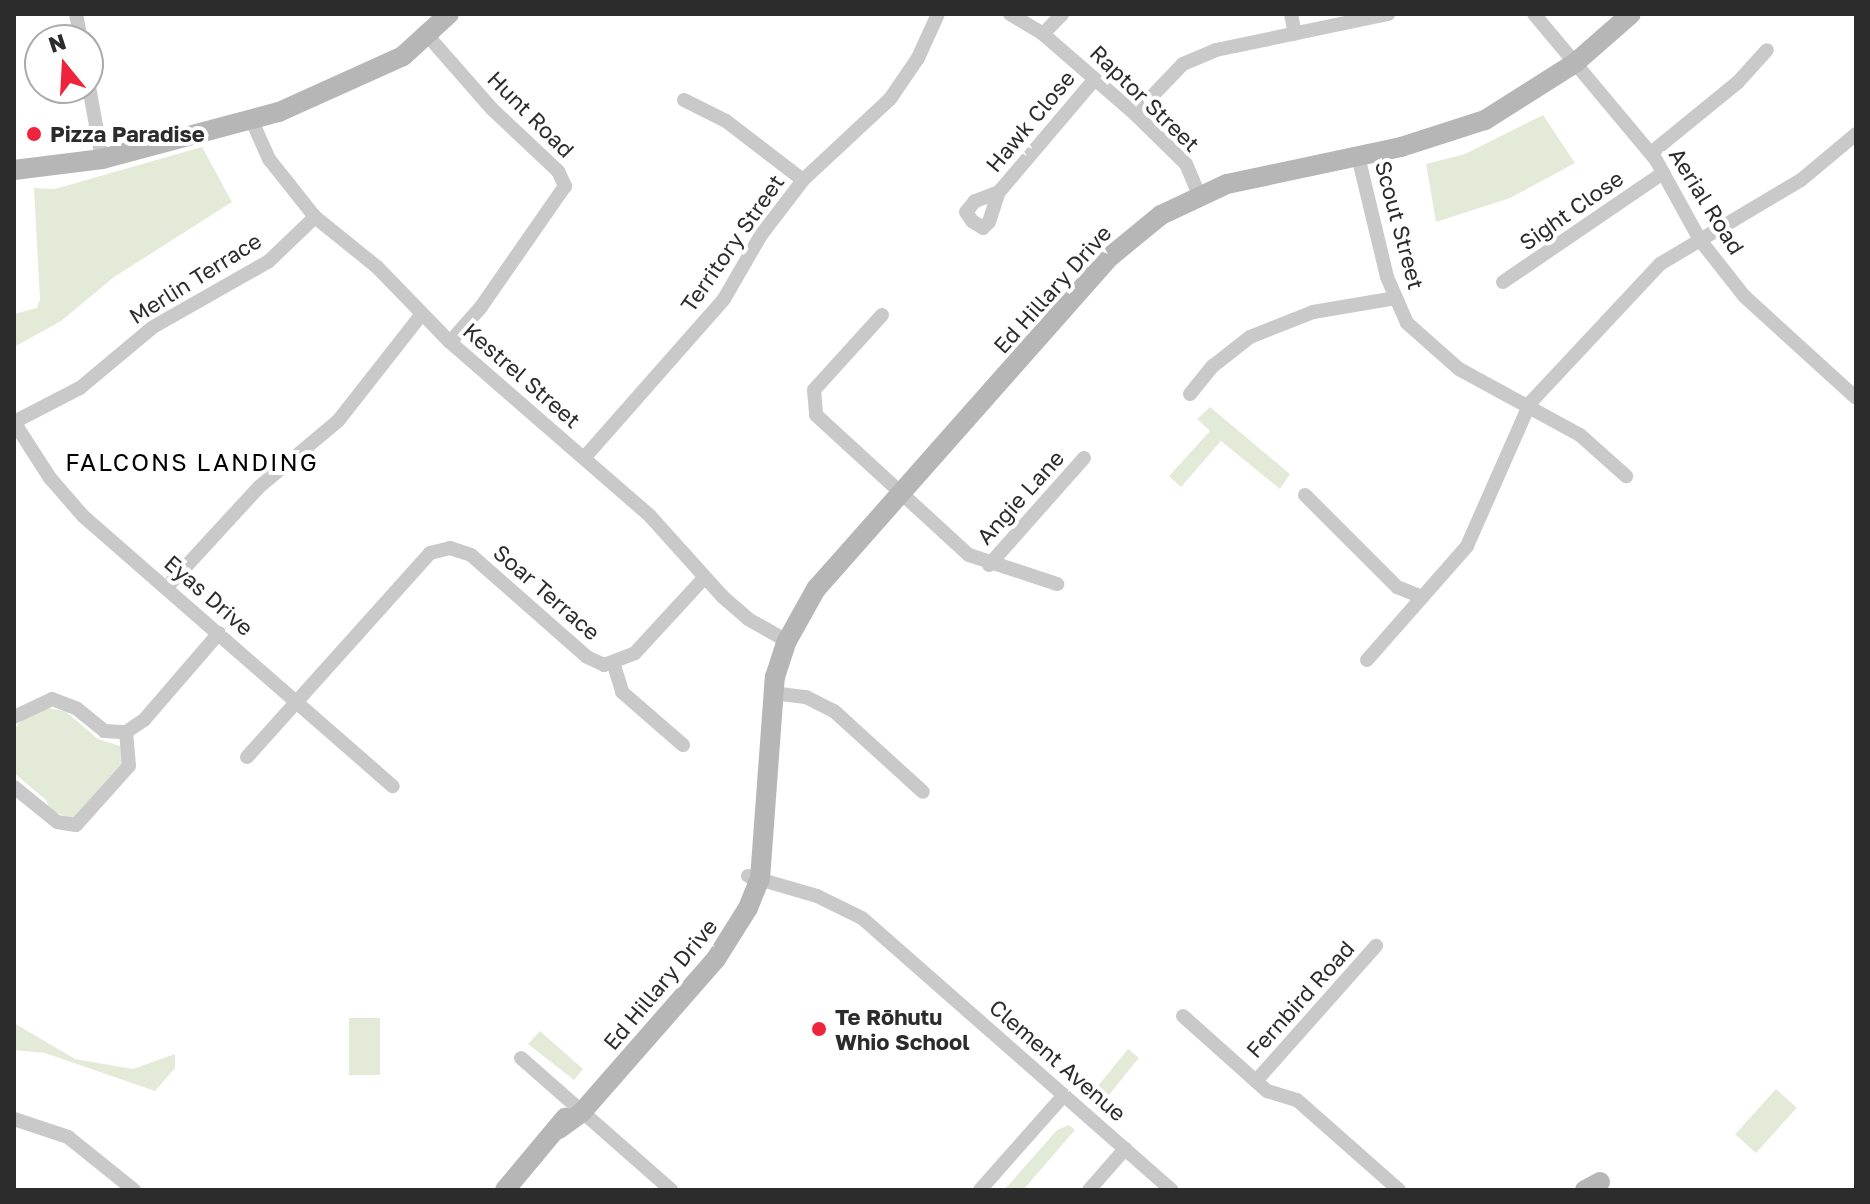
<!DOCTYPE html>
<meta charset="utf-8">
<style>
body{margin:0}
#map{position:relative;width:1870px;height:1204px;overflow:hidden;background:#fff;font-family:"Golos Text",sans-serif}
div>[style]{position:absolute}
.green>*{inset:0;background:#e3ebd8;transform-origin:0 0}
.street>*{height:14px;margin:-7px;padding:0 7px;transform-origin:7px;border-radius:7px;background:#c9c9c9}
.secondary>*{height:20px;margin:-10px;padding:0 10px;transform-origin:10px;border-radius:10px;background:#b6b6b6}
.dots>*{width:22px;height:22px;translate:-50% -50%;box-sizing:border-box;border:4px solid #fff;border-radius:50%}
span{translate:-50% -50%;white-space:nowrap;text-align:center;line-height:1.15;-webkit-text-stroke:8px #fff;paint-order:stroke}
.street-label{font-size:22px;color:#2c2c2c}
.poi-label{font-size:22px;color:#2c2c2c;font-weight:700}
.left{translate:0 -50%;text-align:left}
.neighbourhood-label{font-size:24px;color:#000;letter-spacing:2px}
.frame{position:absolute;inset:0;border:16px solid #2c2c2c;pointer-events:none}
.north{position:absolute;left:24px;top:24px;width:80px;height:80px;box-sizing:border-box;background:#fff;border:2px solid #ababab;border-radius:50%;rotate:342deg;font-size:22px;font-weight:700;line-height:32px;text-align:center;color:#2c2c2c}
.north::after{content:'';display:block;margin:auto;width:28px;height:36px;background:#ed243b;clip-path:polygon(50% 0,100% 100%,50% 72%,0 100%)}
</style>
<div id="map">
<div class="green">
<i style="clip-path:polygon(1543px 115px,1575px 163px,1510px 198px,1436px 222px,1426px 164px,1465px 154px)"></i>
<i style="clip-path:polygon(202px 147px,232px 202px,114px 277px,61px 321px,14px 347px,14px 314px,37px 308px,40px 299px,34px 188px,55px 189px)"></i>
<i style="clip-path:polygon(1210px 407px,1290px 474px,1280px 489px,1221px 441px,1181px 487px,1169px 476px,1210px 431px,1197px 419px)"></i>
<i style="clip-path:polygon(48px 708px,65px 711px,98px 739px,123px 747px,125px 760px,72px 819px,50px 810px,46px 800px,14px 773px,14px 729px,26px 715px)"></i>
<i style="left:349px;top:1018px;width:31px;height:57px"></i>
<i style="clip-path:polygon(14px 1023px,75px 1059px,133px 1069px,175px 1054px,175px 1068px,155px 1091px,45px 1053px,14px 1050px)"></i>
<i style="clip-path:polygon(540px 1031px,583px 1069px,574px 1080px,528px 1044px)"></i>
<i style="left:1128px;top:1049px;width:14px;height:59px;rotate:39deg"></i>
<i style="left:1776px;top:1089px;width:28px;height:61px;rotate:42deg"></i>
<i style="clip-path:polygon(1069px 1125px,1075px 1130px,1023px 1190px,1004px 1190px,1057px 1130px)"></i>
</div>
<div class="street">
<i style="left:76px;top:14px;width:26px;rotate:79deg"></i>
<i style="left:1010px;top:14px;width:39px;rotate:31deg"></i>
<i style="left:1043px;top:34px;width:122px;rotate:41deg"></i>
<i style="left:1135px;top:114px;width:71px;rotate:44.4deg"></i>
<i style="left:1186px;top:164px;width:34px;rotate:67deg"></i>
<i style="left:1291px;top:14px;width:20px;rotate:79deg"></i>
<i style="left:1534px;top:14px;width:190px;rotate:50.1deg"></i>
<i style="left:1656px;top:160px;width:91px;rotate:61.2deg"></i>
<i style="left:1700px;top:240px;width:71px;rotate:51.8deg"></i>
<i style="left:1744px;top:296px;width:151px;rotate:42.3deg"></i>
<i style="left:1043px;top:34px;width:28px;rotate:-46deg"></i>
<i style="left:428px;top:36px;width:97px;rotate:48.8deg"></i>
<i style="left:492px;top:109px;width:91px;rotate:43.2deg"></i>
<i style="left:558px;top:171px;width:17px;rotate:65deg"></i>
<i style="left:565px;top:186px;width:147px;rotate:124.8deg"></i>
<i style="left:481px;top:307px;width:47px;rotate:131.5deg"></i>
<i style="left:88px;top:81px;width:79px;rotate:79.8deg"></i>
<i style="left:684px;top:100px;width:47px;rotate:26.6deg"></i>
<i style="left:726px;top:121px;width:97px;rotate:37.5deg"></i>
<i style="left:1135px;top:114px;width:69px;rotate:-46.2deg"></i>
<i style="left:1183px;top:64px;width:36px;rotate:-23deg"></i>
<i style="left:1216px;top:50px;width:176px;rotate:-11.8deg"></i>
<i style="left:252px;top:121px;width:42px;rotate:65.9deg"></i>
<i style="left:269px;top:159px;width:74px;rotate:51.6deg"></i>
<i style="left:315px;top:217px;width:80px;rotate:38.9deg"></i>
<i style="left:377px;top:267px;width:105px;rotate:45.8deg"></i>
<i style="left:450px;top:342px;width:265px;rotate:41deg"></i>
<i style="left:650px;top:516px;width:109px;rotate:48deg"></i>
<i style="left:723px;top:597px;width:33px;rotate:41deg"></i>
<i style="left:748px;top:619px;width:45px;rotate:29.4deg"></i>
<i style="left:1651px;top:153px;width:112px;rotate:-39.2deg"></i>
<i style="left:1738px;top:82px;width:43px;rotate:-47.8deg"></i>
<i style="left:1358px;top:156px;width:124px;rotate:76.5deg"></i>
<i style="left:1387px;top:277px;width:50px;rotate:66.5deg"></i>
<i style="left:1407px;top:323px;width:69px;rotate:41.5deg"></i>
<i style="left:1459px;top:369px;width:138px;rotate:28.6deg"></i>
<i style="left:1580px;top:435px;width:62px;rotate:41.7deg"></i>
<i style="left:999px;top:192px;width:26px;rotate:159deg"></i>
<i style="left:975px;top:201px;width:14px;rotate:129deg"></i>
<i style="left:966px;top:212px;width:11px;rotate:56deg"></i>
<i style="left:972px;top:221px;width:13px;rotate:32deg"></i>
<i style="left:983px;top:228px;width:8px;rotate:-45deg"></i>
<i style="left:989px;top:222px;width:32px;rotate:-72deg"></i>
<i style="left:999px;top:192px;width:148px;rotate:-49.7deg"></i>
<i style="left:1503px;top:282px;width:194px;rotate:-34.3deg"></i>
<i style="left:882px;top:315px;width:101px;rotate:132.2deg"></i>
<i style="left:814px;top:390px;width:25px;rotate:85deg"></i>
<i style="left:816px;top:415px;width:207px;rotate:42.5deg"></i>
<i style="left:969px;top:555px;width:93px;rotate:18.2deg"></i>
<i style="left:1190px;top:394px;width:36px;rotate:-51deg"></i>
<i style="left:1213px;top:366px;width:47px;rotate:-38.1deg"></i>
<i style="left:1250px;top:337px;width:68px;rotate:-21.6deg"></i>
<i style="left:1313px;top:312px;width:84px;rotate:-9.6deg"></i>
<i style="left:14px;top:422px;width:67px;rotate:57.3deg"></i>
<i style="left:50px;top:478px;width:50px;rotate:49deg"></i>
<i style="left:83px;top:516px;width:411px;rotate:41.1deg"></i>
<i style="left:14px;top:422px;width:74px;rotate:-27.3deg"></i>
<i style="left:80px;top:388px;width:95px;rotate:-39.9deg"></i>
<i style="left:153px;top:327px;width:133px;rotate:-29.6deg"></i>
<i style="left:269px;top:261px;width:64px;rotate:-43.7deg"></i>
<i style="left:584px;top:458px;width:212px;rotate:-48.6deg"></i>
<i style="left:724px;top:299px;width:74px;rotate:-60deg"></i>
<i style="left:761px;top:235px;width:69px;rotate:-52.6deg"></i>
<i style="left:803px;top:180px;width:119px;rotate:-43deg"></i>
<i style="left:890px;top:99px;width:50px;rotate:-55.7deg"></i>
<i style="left:918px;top:58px;width:48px;rotate:-65.6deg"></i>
<i style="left:1305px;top:495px;width:130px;rotate:45deg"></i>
<i style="left:1397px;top:587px;width:27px;rotate:22deg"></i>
<i style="left:989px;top:565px;width:143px;rotate:-48.4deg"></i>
<i style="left:167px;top:587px;width:136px;rotate:-47.4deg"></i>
<i style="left:259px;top:487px;width:103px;rotate:-39.9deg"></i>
<i style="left:338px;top:421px;width:135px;rotate:-51.9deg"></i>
<i style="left:1367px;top:660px;width:152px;rotate:-48.7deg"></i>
<i style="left:1467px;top:546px;width:156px;rotate:-66.2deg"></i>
<i style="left:1530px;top:403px;width:190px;rotate:-46.9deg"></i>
<i style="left:1660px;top:264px;width:164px;rotate:-30.8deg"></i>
<i style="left:1801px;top:180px;width:72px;rotate:-39.9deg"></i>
<i style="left:614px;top:665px;width:28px;rotate:73deg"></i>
<i style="left:622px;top:692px;width:81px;rotate:41deg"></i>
<i style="left:772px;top:693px;width:34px;rotate:7deg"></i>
<i style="left:806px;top:697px;width:31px;rotate:27deg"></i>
<i style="left:834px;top:711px;width:120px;rotate:42.3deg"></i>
<i style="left:14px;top:717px;width:42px;rotate:-25.3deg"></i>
<i style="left:52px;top:699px;width:26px;rotate:21deg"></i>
<i style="left:76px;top:708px;width:36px;rotate:39deg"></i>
<i style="left:104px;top:731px;width:22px;rotate:3deg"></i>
<i style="left:126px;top:732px;width:22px;rotate:-34deg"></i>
<i style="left:144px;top:720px;width:115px;rotate:-49.2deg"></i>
<i style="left:247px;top:757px;width:274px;rotate:-48.1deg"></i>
<i style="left:430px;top:553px;width:21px;rotate:-14deg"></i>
<i style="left:450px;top:548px;width:22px;rotate:18deg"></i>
<i style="left:471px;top:555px;width:154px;rotate:41.3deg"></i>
<i style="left:587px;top:657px;width:19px;rotate:25deg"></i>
<i style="left:604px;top:665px;width:33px;rotate:-21deg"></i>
<i style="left:635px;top:653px;width:102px;rotate:-47.4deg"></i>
<i style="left:14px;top:787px;width:55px;rotate:39.1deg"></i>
<i style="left:57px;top:822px;width:19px;rotate:9deg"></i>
<i style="left:76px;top:825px;width:79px;rotate:-48.1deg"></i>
<i style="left:129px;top:766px;width:34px;rotate:-95deg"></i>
<i style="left:748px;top:876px;width:72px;rotate:16.2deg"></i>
<i style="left:817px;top:896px;width:50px;rotate:26.1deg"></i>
<i style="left:862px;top:918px;width:412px;rotate:41.3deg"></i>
<i style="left:1183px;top:1016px;width:113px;rotate:41.8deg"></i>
<i style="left:1267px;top:1091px;width:31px;rotate:17deg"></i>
<i style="left:1297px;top:1100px;width:136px;rotate:41.4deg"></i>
<i style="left:521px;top:1058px;width:200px;rotate:41.3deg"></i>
<i style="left:1256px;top:1081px;width:181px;rotate:-48.4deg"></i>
<i style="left:14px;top:1119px;width:57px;rotate:18.4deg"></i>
<i style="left:68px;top:1137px;width:85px;rotate:38.8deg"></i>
<i style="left:980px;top:1190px;width:127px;rotate:-48.5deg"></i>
<i style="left:1089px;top:1190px;width:55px;rotate:-48.7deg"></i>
</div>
<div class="secondary">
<i style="left:14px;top:170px;width:89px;rotate:-7.1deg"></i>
<i style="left:102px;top:159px;width:183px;rotate:-14.9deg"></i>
<i style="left:279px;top:112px;width:136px;rotate:-24.3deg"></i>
<i style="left:403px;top:56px;width:62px;rotate:-42.4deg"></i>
<i style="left:559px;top:1129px;width:29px;rotate:-36deg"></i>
<i style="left:582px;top:1112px;width:203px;rotate:-48.8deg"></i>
<i style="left:716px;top:959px;width:60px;rotate:-57.9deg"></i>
<i style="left:748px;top:908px;width:31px;rotate:-68deg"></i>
<i style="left:760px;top:879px;width:203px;rotate:-85.8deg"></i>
<i style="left:775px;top:677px;width:38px;rotate:-72deg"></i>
<i style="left:787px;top:641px;width:60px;rotate:-60.9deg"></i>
<i style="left:816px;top:589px;width:445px;rotate:-48.5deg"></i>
<i style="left:1111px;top:256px;width:65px;rotate:-39.4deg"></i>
<i style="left:1161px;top:215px;width:73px;rotate:-25.2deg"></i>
<i style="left:1227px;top:184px;width:178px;rotate:-12deg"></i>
<i style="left:1401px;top:147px;width:88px;rotate:-17.8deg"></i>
<i style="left:1485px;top:120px;width:107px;rotate:-32.3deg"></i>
<i style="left:1575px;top:63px;width:74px;rotate:-41.2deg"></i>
<i style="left:505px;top:1190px;width:94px;rotate:-50.2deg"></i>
<i style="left:1585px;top:1190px;width:17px;rotate:-28deg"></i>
</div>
<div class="dots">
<i style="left:34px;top:134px;background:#ed243b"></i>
<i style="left:819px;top:1029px;background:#ed243b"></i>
</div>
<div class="street-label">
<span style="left:1145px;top:98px;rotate:44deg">Raptor Street</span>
<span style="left:531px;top:114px;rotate:45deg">Hunt Road</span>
<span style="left:1030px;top:121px;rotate:-50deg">Hawk Close</span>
<span style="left:1707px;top:201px;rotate:58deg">Aerial Road</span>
<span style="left:1571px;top:210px;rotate:-35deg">Sight Close</span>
<span style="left:1400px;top:225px;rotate:75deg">Scout Street</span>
<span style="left:732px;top:243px;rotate:-55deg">Territory Street</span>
<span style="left:195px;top:278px;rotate:-32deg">Merlin Terrace</span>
<span style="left:1052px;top:289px;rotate:-48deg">Ed Hillary Drive</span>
<span style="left:522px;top:375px;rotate:41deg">Kestrel Street</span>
<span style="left:1020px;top:497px;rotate:-48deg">Angie Lane</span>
<span style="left:547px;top:592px;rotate:41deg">Soar Terrace</span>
<span style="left:209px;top:595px;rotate:41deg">Eyas Drive</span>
<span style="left:660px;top:984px;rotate:-50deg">Ed Hillary Drive</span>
<span style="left:1300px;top:999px;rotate:-48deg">Fernbird Road</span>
<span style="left:1058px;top:1060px;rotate:41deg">Clement Avenue</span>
</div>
<div class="poi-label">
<span class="left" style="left:50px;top:134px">Pizza Paradise</span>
<span class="left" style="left:835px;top:1029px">Te Rōhutu<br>Whio School</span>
</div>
<div class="neighbourhood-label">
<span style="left:192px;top:462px">FALCONS LANDING</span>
</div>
<div class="frame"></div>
<div class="north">N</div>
</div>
